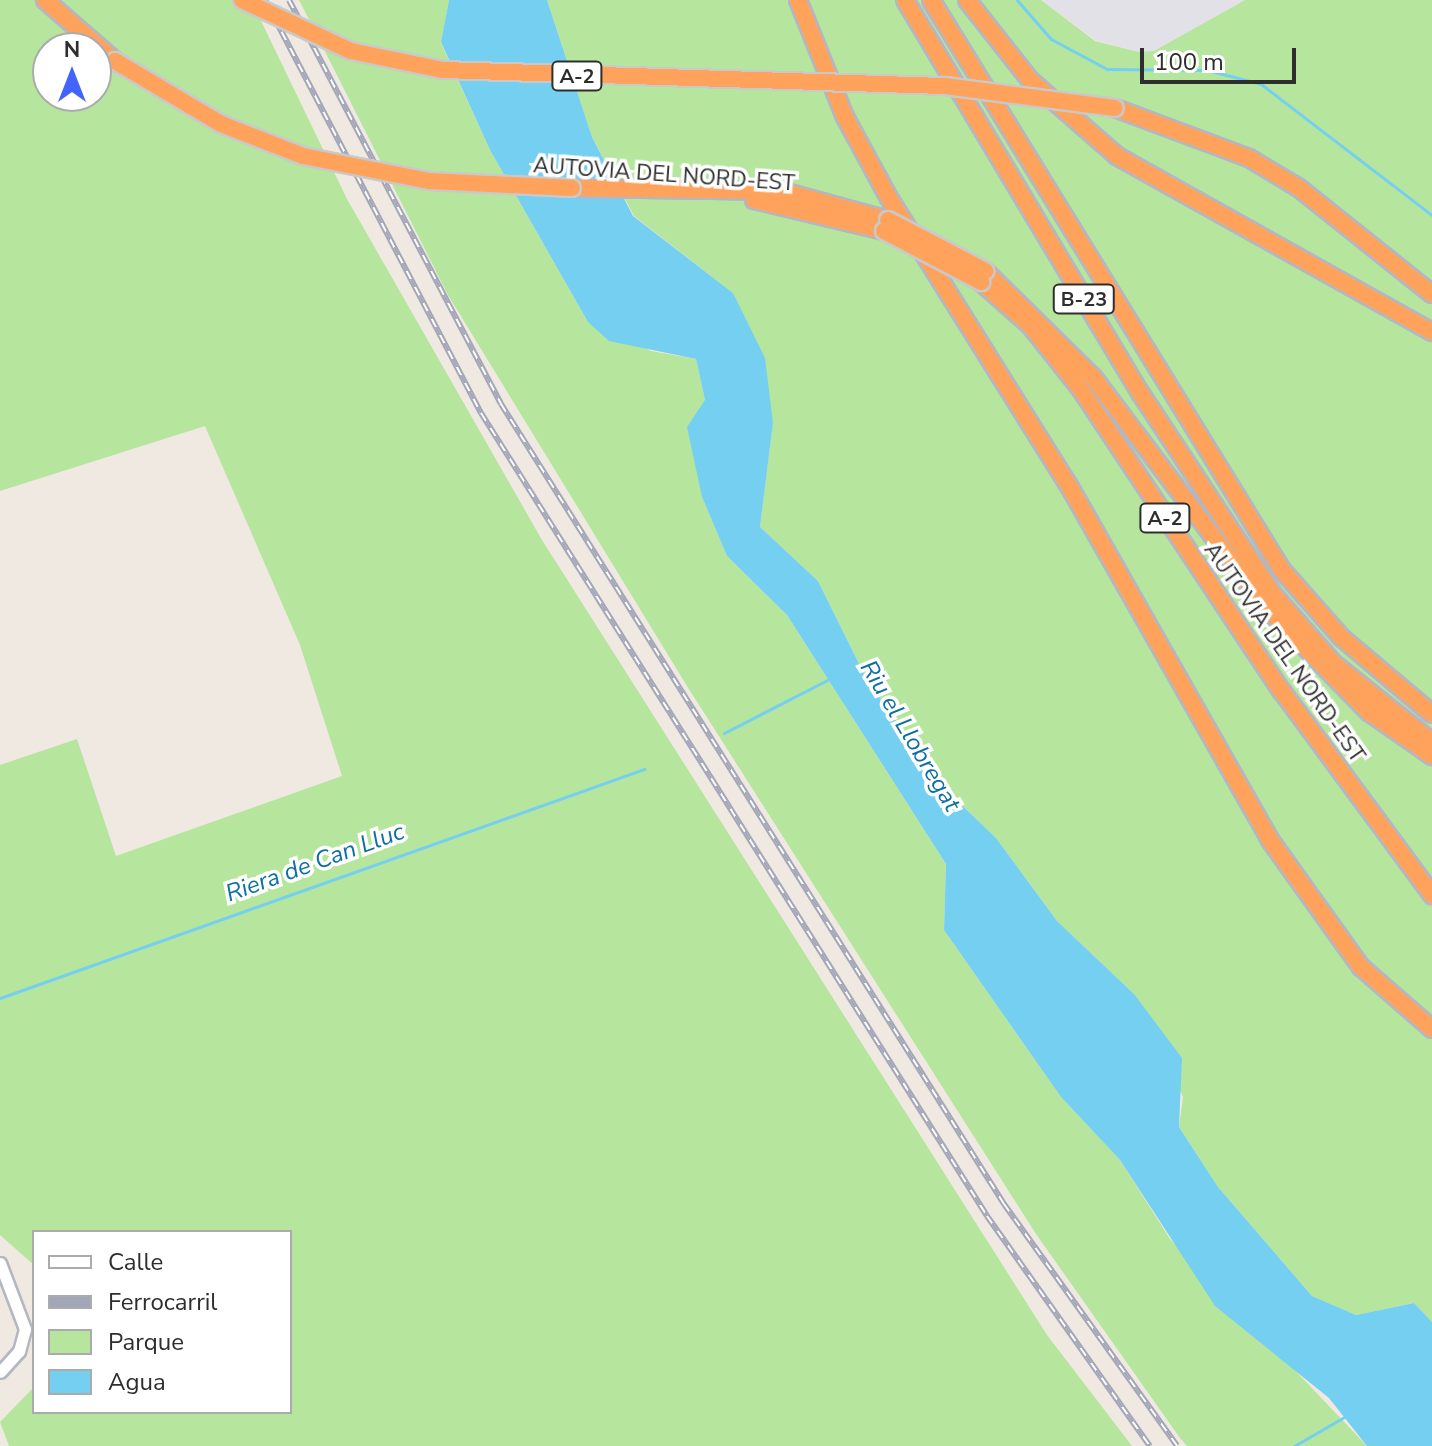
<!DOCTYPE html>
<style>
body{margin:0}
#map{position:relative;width:1432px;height:1446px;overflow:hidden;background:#efe9e1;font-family:"Nunito Sans",sans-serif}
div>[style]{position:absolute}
.industrial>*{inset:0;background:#e3e1e8}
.green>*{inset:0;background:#b6e59e}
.water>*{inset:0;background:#75cff0}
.stream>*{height:3px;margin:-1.5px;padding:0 1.5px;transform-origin:1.5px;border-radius:1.5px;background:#75cff0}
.roads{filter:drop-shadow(2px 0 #b4b7c1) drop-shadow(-2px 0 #b4b7c1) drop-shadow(0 2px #b4b7c1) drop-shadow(0 -2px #b4b7c1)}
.minor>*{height:11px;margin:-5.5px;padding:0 5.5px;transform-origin:5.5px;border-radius:5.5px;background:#fff}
.highway>*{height:16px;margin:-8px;padding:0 8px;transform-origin:8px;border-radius:8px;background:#ffa35c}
.rail>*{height:6px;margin-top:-3px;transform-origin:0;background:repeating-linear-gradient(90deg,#fff 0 9px,#a3a6b8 0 18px);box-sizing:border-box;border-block:2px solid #a3a6b8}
.bridges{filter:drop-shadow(2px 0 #c9c9c9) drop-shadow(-2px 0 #c9c9c9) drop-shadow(0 2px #c9c9c9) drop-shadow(0 -2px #c9c9c9)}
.highway-bridge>*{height:16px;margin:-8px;padding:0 8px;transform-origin:8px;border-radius:8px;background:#ffa35c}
span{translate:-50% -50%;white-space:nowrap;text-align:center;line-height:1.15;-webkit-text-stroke:7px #fff;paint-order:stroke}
.shield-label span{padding:2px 6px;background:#fff;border:2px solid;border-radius:6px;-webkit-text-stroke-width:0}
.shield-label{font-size:20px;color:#2e2e2e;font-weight:700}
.street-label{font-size:22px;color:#2e2e2e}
.water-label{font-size:24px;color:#0d6fa3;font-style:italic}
.legend{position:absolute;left:32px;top:1230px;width:260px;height:184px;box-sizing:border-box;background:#fff;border:2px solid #ababab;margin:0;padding:10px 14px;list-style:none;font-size:24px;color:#2e2e2e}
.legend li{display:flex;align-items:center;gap:16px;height:40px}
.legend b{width:40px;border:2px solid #ababab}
.north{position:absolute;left:32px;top:32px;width:80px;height:80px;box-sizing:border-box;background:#fff;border:2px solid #ababab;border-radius:50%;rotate:0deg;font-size:22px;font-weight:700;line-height:32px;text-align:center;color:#2e2e2e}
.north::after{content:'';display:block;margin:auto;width:28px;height:36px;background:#4264fb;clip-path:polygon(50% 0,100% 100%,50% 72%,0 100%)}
.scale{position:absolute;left:1140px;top:48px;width:156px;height:36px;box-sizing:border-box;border:4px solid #2e2e2e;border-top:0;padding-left:10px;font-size:24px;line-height:28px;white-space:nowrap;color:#2e2e2e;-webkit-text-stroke:6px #fff;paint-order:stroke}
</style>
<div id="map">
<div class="industrial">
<i style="clip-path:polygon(1041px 0,1245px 0,1153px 52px,1139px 52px,1095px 40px)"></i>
</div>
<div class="green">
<i style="clip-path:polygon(evenodd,0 0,251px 0,347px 199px,542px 540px,1047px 1335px,1132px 1446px,9px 1446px,0 1422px,34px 1387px,34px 1412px,290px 1412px,290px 1232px,34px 1232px,34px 1265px,0 1235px,0 765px,77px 739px,116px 856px,342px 776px,300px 645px,205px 426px,0 491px,0 0,48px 48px,96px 48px,96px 96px,48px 96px,48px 48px)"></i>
<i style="clip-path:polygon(299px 0,449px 0,441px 43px,490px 150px,588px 322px,651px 351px,696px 359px,705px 400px,702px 497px,727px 556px,787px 615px,946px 864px,944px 930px,1061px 1097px,1120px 1160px,1170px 1239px,1367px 1446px,1187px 1446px,1180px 1438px,1036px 1234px,687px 686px,448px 295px)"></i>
<i style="clip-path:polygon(547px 0,1041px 0,1095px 41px,1139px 52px,1154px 51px,1245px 0,1432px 0,1432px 1322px,1414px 1303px,1356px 1315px,1312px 1296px,1218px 1187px,1179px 1127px,1183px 1097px,1134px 994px,1057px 921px,996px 838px,947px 791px,868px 682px,818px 581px,760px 527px,773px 423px,733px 293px,634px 216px,592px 137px)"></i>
</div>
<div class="water">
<i style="clip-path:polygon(449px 0,547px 0,592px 137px,633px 216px,733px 293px,765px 358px,773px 423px,760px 527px,818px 581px,868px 682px,947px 791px,996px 838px,1057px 921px,1134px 994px,1182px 1058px,1179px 1127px,1218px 1187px,1312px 1296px,1356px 1315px,1414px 1303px,1432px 1322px,1432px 1446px,1367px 1446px,1329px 1398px,1215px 1306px,1120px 1160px,1061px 1097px,944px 930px,946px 864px,787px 615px,727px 556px,702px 497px,687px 427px,705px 400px,696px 359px,609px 341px,588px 322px,490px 150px,441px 42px)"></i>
</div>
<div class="stream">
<i style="left:1017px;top:0;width:52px;rotate:48.9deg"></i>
<i style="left:1051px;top:39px;width:64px;rotate:28.2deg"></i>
<i style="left:1107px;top:69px;width:100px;rotate:0.6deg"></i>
<i style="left:1207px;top:70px;width:56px;rotate:14.5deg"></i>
<i style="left:1261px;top:84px;width:215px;rotate:37.5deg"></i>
<i style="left:724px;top:733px;width:116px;rotate:-27.2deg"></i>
<i style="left:0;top:998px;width:684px;rotate:-19.57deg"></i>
<i style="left:1294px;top:1446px;width:60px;rotate:-30deg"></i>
</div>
<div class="roads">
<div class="minor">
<i style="left:0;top:1263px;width:71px;rotate:69.3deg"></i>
<i style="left:25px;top:1329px;width:23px;rotate:105deg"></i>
<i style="left:19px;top:1351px;width:28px;rotate:132deg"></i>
</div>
<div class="highway">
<i style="left:45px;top:0;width:93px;rotate:41.1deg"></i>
<i style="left:798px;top:0;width:126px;rotate:68.1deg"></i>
<i style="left:845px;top:117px;width:92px;rotate:61.5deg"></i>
<i style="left:889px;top:198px;width:337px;rotate:58deg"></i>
<i style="left:1068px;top:484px;width:409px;rotate:60.4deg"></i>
<i style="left:1270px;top:840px;width:156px;rotate:54.4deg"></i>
<i style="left:1361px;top:967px;width:94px;rotate:41.1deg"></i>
<i style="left:905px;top:0;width:459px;rotate:59.1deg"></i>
<i style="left:1141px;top:394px;width:238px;rotate:56.6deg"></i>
<i style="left:1272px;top:593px;width:93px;rotate:48.9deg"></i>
<i style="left:1333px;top:663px;width:127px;rotate:38.6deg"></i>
<i style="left:931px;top:0;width:669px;rotate:58.38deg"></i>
<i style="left:1282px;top:570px;width:89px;rotate:48.6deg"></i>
<i style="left:1341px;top:637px;width:119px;rotate:40.2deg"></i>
<i style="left:967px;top:0;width:102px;rotate:51.8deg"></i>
<i style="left:1030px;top:80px;width:116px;rotate:41.1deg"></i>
<i style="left:1117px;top:156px;width:361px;rotate:29.2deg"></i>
<i style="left:1115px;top:108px;width:143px;rotate:20.5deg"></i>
<i style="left:1249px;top:158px;width:58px;rotate:31deg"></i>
<i style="left:1299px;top:188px;width:170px;rotate:38.6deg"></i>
<i style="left:572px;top:188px;width:210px;rotate:0.8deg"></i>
<i style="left:782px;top:191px;width:110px;rotate:15.3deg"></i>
<i style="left:754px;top:200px;width:134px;rotate:13.4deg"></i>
<i style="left:985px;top:271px;width:151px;rotate:44.5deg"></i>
<i style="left:1093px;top:377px;width:291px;rotate:53deg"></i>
<i style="left:1268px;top:609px;width:144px;rotate:45.6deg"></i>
<i style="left:1369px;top:712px;width:77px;rotate:34.9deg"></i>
<i style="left:981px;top:282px;width:65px;rotate:41.3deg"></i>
<i style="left:1030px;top:325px;width:80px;rotate:51.6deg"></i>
<i style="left:1080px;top:388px;width:363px;rotate:56.4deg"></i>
<i style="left:1281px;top:690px;width:255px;rotate:53.6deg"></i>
</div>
</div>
<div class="rail">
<i style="left:265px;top:0;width:466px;rotate:62.4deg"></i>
<i style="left:481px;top:413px;width:949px;rotate:57.78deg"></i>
<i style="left:987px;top:1216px;width:282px;rotate:54.7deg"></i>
<i style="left:289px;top:0;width:456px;rotate:62.3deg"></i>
<i style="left:501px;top:404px;width:945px;rotate:57.84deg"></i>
<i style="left:1004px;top:1204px;width:297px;rotate:54.4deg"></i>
</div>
<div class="bridges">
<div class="highway-bridge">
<i style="left:242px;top:0;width:120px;rotate:25.1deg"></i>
<i style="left:351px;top:51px;width:94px;rotate:11.7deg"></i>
<i style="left:443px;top:70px;width:502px;rotate:1.83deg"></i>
<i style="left:945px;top:86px;width:171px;rotate:7.4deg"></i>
<i style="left:115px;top:61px;width:123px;rotate:30.7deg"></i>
<i style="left:221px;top:124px;width:88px;rotate:21.3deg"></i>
<i style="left:303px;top:156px;width:128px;rotate:11.2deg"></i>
<i style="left:429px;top:181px;width:143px;rotate:2.8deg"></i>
<i style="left:888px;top:220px;width:110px;rotate:27.7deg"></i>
<i style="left:884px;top:231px;width:110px;rotate:27.7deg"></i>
</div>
</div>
<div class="shield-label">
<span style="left:577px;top:76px">A-2</span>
<span style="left:1084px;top:299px">B-23</span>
<span style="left:1165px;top:518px">A-2</span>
</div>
<div class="street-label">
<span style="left:664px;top:175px;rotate:4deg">AUTOVIA DEL NORD-EST</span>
<span style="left:1284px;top:653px;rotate:55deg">AUTOVIA DEL NORD-EST</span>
</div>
<div class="water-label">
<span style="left:910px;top:736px;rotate:59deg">Riu el Llobregat</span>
<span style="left:315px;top:863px;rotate:-20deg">Riera de Can Lluc</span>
</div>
<ul class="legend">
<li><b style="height:10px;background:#fff"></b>Calle</li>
<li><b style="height:10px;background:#a3a6b8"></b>Ferrocarril</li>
<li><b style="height:22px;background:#b6e59e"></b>Parque</li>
<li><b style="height:22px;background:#75cff0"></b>Agua</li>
</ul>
<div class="north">N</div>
<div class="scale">100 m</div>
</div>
